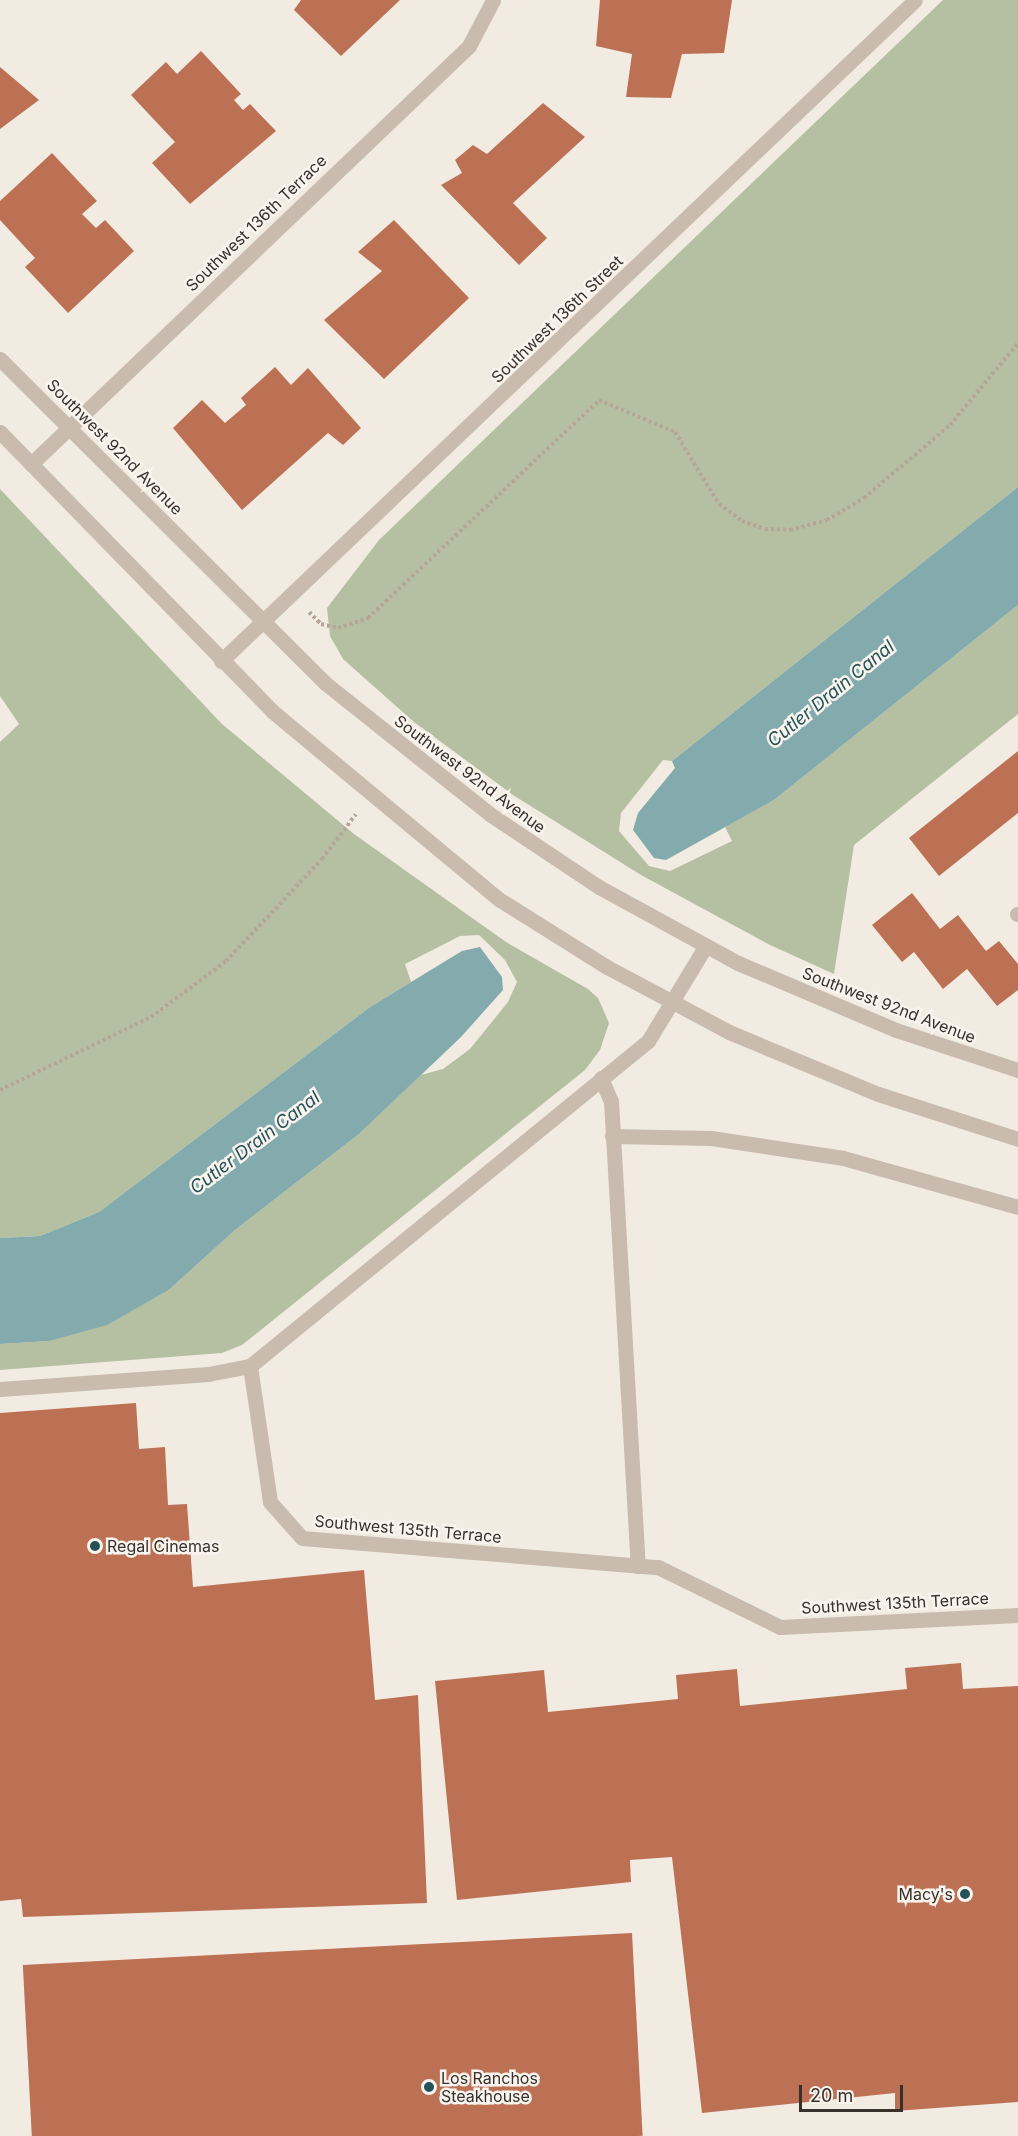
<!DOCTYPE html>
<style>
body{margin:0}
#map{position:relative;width:1018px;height:2136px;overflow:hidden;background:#f2ebe2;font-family:Inter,sans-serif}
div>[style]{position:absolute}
.green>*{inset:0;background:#b5c0a2}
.water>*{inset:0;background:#83aaad}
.building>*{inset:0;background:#bc7155;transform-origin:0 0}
.path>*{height:4px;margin-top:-2px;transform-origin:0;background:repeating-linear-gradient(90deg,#b5a598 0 3px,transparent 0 6px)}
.minor>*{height:15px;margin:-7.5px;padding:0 7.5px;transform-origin:7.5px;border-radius:7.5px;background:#c9bbae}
.dots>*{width:16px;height:16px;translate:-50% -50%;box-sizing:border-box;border:3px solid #f9f4ee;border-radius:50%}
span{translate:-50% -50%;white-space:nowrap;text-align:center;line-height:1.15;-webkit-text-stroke:5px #f9f4ee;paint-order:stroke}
.street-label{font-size:16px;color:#39302c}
.poi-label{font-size:16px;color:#39302c}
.left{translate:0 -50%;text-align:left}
.right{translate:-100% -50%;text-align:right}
.water-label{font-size:18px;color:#245257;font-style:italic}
.scale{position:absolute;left:799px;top:2085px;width:104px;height:27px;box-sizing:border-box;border:3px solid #39302c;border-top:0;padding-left:8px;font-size:18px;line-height:21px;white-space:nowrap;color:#39302c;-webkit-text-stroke:4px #f9f4ee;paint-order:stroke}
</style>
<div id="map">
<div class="green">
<i style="clip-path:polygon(943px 0,1018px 0,1018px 487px,672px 761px,663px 760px,621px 813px,619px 831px,649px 866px,670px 871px,732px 841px,725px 827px,774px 800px,1018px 605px,1018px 714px,854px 845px,834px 974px,770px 945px,641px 875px,513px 795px,414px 722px,343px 659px,330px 636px,327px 608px,379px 540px)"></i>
<i style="clip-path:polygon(0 489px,222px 724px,354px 834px,506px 942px,588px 989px,598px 998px,609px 1023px,600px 1050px,585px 1070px,242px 1345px,222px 1353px,0 1370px,0 1344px,49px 1341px,170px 1289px,235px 1230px,359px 1134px,421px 1075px,443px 1069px,470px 1049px,508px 1002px,517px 982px,505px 960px,479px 935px,460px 936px,405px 964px,411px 982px,370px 1007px,99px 1212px,40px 1236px,0 1238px,0 742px,19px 724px,0 696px)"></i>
</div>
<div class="water">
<i style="clip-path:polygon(1018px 487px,1018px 605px,774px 800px,666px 860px,654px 858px,633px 830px,638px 813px,675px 768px,672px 761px)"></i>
<i style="clip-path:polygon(480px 947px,502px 977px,503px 990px,461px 1037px,359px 1134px,235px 1230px,170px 1289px,107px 1325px,49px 1341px,0 1344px,0 1238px,40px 1236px,99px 1212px,370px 1007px,462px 951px)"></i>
</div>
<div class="building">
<i style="clip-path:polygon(301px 0,400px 0,341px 56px,294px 10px)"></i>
<i style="clip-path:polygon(600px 0,732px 0,724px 53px,682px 54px,671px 98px,626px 97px,632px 54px,596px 46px)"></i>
<i style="clip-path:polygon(201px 51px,241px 94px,234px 100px,243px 110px,250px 104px,276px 131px,190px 204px,152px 163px,175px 142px,131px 95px,166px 62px,177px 74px)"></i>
<i style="clip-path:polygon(0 67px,39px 100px,0 129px)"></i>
<i style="clip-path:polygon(543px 103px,585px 137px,513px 203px,547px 238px,519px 265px,441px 185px,462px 173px,455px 160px,473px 145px,487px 154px)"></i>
<i style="clip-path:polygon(52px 153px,97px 201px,82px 214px,96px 228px,105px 220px,134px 251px,68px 313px,25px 267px,35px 258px,0 220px,0 201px)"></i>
<i style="clip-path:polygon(394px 220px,469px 298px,384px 379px,324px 320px,382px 271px,358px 252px)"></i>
<i style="clip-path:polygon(275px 367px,291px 385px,308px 368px,361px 428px,343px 445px,328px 433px,242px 510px,173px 428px,202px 400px,225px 423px,246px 405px,241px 398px)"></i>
<i style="clip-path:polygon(1018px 751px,1018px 813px,939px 876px,909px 838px)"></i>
<i style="clip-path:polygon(912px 893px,940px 929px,958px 915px,986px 951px,999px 941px,1018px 964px,1018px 990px,997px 1006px,967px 969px,943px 989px,914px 952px,902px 962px,872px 925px)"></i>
<i style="clip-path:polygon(136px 1403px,139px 1449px,165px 1447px,168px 1505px,187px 1504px,193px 1587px,364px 1570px,375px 1700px,418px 1695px,427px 1903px,23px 1917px,21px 1899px,0 1901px,0 1413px)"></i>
<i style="clip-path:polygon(961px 1663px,963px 1689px,1018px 1686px,1018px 2102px,895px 2111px,895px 2093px,702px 2113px,672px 1857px,630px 1860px,631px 1882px,457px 1900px,435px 1681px,544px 1670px,548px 1712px,678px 1699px,676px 1675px,737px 1669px,740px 1706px,907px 1689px,905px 1668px)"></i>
<i style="left:632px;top:1933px;width:203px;height:610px;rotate:87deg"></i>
</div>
<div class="path">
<i style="left:309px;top:612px;width:17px;rotate:45deg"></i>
<i style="left:321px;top:624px;width:17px;rotate:13deg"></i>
<i style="left:338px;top:628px;width:32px;rotate:-18deg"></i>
<i style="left:368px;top:618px;width:318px;rotate:-43.3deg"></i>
<i style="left:599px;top:400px;width:82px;rotate:22.8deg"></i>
<i style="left:675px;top:432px;width:84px;rotate:58.6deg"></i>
<i style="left:719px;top:504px;width:29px;rotate:36deg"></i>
<i style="left:742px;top:521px;width:24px;rotate:19deg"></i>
<i style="left:765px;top:529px;width:25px;rotate:2deg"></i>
<i style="left:790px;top:530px;width:38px;rotate:-15deg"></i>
<i style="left:827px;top:520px;width:43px;rotate:-30.7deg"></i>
<i style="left:864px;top:498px;width:113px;rotate:-40.3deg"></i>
<i style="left:950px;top:425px;width:107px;rotate:-50.3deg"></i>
<i style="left:0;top:1090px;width:168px;rotate:-25.8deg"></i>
<i style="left:151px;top:1017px;width:94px;rotate:-36.7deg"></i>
<i style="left:226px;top:961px;width:140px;rotate:-46.7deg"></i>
<i style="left:322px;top:859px;width:56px;rotate:-52.9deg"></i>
</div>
<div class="minor">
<i style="left:0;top:359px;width:459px;rotate:44.9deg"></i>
<i style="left:325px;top:683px;width:212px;rotate:38.5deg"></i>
<i style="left:491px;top:815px;width:130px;rotate:33.7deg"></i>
<i style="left:599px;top:887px;width:158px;rotate:28.7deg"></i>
<i style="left:738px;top:963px;width:172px;rotate:23deg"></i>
<i style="left:896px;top:1030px;width:128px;rotate:18.2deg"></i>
<i style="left:0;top:432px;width:390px;rotate:45.7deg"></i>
<i style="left:272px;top:711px;width:296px;rotate:39.7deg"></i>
<i style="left:500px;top:900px;width:126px;rotate:32.1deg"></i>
<i style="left:607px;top:967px;width:138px;rotate:28deg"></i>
<i style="left:729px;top:1032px;width:161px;rotate:22.6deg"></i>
<i style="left:878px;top:1094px;width:147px;rotate:17.8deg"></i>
<i style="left:31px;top:464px;width:605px;rotate:-43.66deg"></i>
<i style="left:469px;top:46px;width:52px;rotate:-62.4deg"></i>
<i style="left:221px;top:661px;width:958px;rotate:-43.6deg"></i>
<i style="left:1017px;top:914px;width:1px"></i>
<i style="left:705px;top:947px;width:110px;rotate:121.2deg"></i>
<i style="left:648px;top:1041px;width:514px;rotate:140.77deg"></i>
<i style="left:250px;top:1366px;width:137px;rotate:81.6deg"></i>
<i style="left:270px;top:1502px;width:48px;rotate:48.4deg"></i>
<i style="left:302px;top:1538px;width:357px;rotate:4.7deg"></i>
<i style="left:658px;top:1567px;width:136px;rotate:26.2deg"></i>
<i style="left:780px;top:1627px;width:238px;rotate:-2.9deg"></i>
<i style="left:601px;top:1078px;width:25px;rotate:67deg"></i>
<i style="left:611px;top:1101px;width:466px;rotate:86.7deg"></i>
<i style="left:612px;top:1136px;width:99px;rotate:1.2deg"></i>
<i style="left:711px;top:1138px;width:134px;rotate:8.6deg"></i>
<i style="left:843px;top:1158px;width:182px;rotate:15.6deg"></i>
<i style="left:0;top:1389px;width:209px;rotate:-4.1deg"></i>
<i style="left:208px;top:1374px;width:43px;rotate:-10.8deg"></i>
</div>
<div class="dots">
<i style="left:95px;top:1546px;background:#245257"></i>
<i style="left:965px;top:1894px;background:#245257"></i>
<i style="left:429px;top:2087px;background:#245257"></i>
</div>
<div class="street-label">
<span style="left:256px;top:223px;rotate:-44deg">Southwest 136th Terrace</span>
<span style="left:557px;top:319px;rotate:-44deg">Southwest 136th Street</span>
<span style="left:115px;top:447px;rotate:45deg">Southwest 92nd Avenue</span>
<span style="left:470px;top:774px;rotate:37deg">Southwest 92nd Avenue</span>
<span style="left:889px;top:1005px;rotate:21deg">Southwest 92nd Avenue</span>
<span style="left:408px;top:1529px;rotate:5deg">Southwest 135th Terrace</span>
<span style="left:895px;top:1603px;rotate:-3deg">Southwest 135th Terrace</span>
</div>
<div class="poi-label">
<span class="left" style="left:107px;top:1546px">Regal Cinemas</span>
<span class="right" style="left:953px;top:1894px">Macy's</span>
<span class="left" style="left:441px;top:2087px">Los Ranchos<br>Steakhouse</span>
</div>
<div class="water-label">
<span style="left:831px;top:694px;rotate:-39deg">Cutler Drain Canal</span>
<span style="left:255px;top:1143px;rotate:-37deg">Cutler Drain Canal</span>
</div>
<div class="scale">20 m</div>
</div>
